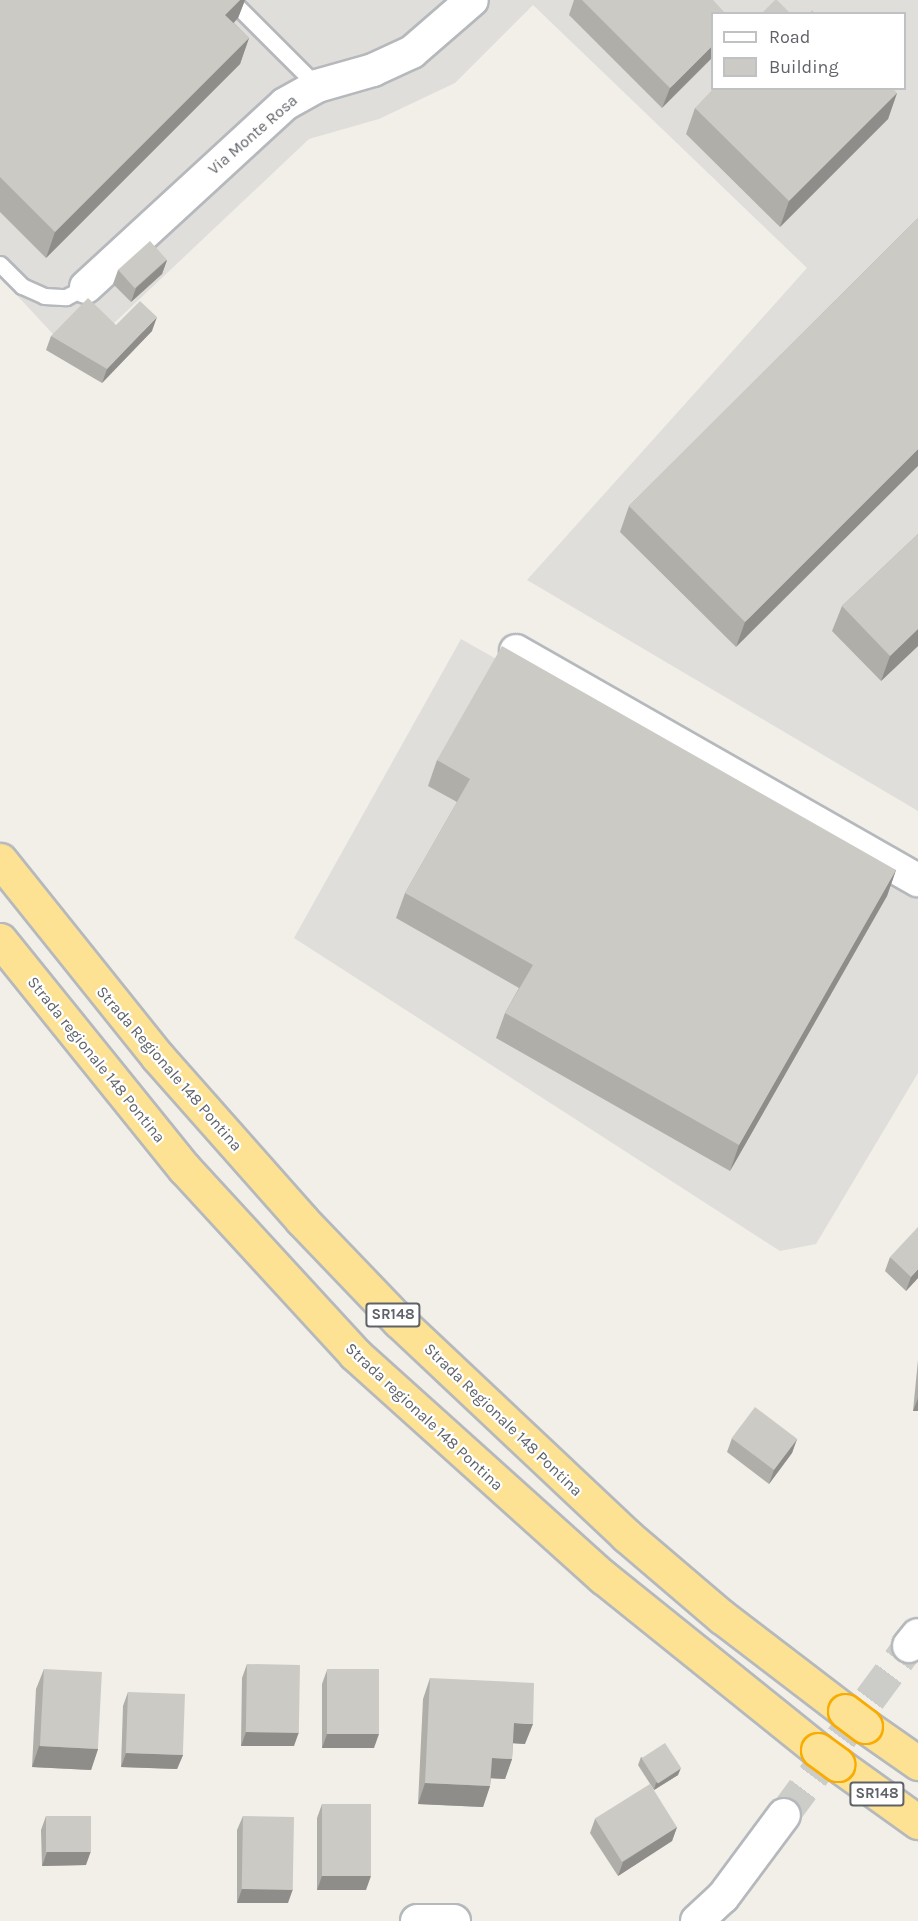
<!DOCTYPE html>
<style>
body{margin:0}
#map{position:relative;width:918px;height:1921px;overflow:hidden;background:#f1efe8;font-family:Karla,sans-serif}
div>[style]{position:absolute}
.industrial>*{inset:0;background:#e0deda}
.street-tunnel>*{height:32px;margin-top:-16px;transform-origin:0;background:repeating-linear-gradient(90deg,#ccccc8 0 32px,transparent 0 48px)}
.roads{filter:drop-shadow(2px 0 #b5b8bc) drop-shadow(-2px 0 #b5b8bc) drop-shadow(0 2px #b5b8bc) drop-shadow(0 -2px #b5b8bc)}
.lane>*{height:15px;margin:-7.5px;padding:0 7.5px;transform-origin:7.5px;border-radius:7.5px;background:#fff}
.street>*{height:32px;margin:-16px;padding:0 16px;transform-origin:16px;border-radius:16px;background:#fff}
.highway>*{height:33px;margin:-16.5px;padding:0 16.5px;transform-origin:16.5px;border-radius:16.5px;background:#fde293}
.bridges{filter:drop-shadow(2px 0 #f9ab00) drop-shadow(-2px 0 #f9ab00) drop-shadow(0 2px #f9ab00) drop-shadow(0 -2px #f9ab00)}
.highway-bridge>*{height:33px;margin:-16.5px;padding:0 16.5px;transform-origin:16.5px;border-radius:16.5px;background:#fde293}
.wall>*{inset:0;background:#afaea9}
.shaded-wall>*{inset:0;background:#8f8d8a}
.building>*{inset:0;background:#cccac5;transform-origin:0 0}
span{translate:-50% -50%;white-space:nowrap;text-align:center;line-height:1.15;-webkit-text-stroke:4.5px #fff;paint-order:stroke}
.shield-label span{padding:2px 4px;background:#fff;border:2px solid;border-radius:4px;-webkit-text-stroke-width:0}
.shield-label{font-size:15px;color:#5f6368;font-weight:700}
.street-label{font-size:16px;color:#5f6368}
.legend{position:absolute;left:711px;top:12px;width:195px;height:78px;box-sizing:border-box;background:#fff;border:2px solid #bfc1c3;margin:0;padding:8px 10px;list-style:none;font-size:18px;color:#5f6368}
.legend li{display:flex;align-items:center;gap:12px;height:30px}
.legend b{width:30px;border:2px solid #bfc1c3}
</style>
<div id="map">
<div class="industrial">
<i style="clip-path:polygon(evenodd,0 0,918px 0,918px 811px,527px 580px,807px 268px,533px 5px,455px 83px,379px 119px,309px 139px,76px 359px,0 277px,0 0,712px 14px,904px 14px,904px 88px,712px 88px,712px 14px)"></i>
<i style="clip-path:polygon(461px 639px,918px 897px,918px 1073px,816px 1244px,780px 1251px,294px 938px)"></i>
</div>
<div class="street-tunnel">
<i style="left:784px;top:1815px;width:210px;rotate:-53.5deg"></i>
</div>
<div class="roads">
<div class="lane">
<i style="left:231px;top:0;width:122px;rotate:45deg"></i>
<i style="left:0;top:264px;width:31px;rotate:45deg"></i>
<i style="left:22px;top:286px;width:24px;rotate:24deg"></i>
<i style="left:44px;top:296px;width:22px;rotate:3deg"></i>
<i style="left:66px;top:297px;width:22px;rotate:-27deg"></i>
</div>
<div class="street">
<i style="left:86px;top:287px;width:270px;rotate:-42.6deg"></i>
<i style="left:285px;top:104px;width:37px;rotate:-29deg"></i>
<i style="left:317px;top:86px;width:58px;rotate:-15.9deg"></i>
<i style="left:373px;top:70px;width:43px;rotate:-24.8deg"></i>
<i style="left:412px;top:52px;width:79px;rotate:-40.9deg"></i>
<i style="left:516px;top:651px;width:463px;rotate:29.7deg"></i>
<i style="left:909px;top:1646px;width:14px;rotate:-51deg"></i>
<i style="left:417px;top:1921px;width:37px"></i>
<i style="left:697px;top:1921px;width:35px;rotate:-43deg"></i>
<i style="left:723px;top:1897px;width:102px;rotate:-53.4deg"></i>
</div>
<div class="highway">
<i style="left:0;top:860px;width:251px;rotate:51.3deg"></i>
<i style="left:157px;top:1056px;width:219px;rotate:48.5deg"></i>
<i style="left:302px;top:1220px;width:140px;rotate:46.2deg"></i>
<i style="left:399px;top:1321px;width:313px;rotate:43.3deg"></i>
<i style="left:627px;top:1536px;width:125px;rotate:40.5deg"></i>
<i style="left:722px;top:1617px;width:155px;rotate:37.4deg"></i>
<i style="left:0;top:940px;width:294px;rotate:51.1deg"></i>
<i style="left:185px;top:1169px;width:251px;rotate:47.4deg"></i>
<i style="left:355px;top:1354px;width:334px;rotate:42deg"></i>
<i style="left:603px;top:1577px;width:276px;rotate:38.8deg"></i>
<i style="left:865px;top:1726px;width:65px;rotate:34.9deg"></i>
<i style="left:837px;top:1764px;width:100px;rotate:35.6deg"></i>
</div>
</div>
<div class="bridges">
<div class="highway-bridge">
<i style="left:845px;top:1711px;width:25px;rotate:37deg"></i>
<i style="left:818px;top:1750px;width:24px;rotate:36deg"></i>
</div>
</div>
<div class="wall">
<i style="clip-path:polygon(0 0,245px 0,238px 18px,234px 23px,249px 38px,240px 64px,46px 258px,0 212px)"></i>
<i style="clip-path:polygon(574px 0,713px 0,662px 108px,569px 15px)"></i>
<i style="clip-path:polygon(897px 93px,888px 119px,780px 227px,686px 134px,695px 108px)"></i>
<i style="clip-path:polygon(918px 218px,736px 647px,620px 532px,629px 506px)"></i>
<i style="clip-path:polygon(167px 260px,162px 274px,131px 302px,113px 284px,118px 270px)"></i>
<i style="clip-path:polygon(152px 331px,102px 383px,46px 350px,51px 336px)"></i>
<i style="clip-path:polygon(918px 534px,918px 646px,881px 681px,832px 631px,842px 606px)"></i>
<i style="clip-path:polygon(437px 760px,896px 870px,887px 896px,730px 1171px,496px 1038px,505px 1013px,519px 988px,396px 918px,405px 893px,457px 802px,428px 786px)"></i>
<i style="clip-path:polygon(890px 1257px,918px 1278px,906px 1291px,885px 1271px)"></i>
<i style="clip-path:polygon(918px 1360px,918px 1411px,913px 1411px)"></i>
<i style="clip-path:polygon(732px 1438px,797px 1439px,792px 1453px,769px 1484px,727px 1452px)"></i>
<i style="clip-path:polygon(247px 1664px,294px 1746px,241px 1746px,242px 1678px)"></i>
<i style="clip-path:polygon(44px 1669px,98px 1749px,91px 1770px,32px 1767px,36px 1689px)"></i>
<i style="clip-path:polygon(327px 1670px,374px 1748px,322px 1748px,322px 1684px)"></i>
<i style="clip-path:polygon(430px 1678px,525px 1744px,513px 1743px,512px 1759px,505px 1779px,491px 1778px,490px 1786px,483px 1807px,418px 1804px,423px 1699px)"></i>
<i style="clip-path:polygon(128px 1692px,183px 1755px,177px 1769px,121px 1767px,123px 1706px)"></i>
<i style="clip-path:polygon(641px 1757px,678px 1775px,654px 1790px,638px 1765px)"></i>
<i style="clip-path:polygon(322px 1804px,366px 1890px,317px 1890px,317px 1818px)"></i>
<i style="clip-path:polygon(46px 1816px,86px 1865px,42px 1866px,41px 1830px)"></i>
<i style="clip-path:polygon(243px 1816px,288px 1903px,237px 1903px,237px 1830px)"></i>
<i style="clip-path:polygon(595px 1819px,677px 1827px,672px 1841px,618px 1876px,590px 1833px)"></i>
</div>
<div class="shaded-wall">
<i style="clip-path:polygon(240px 0,245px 0,238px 18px,216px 40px,225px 15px)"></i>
<i style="clip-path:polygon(249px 38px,240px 64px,46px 258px,55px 232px)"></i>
<i style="clip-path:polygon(712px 46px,712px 58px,662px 108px,670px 88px)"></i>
<i style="clip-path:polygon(897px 93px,888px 119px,780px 227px,789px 201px)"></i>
<i style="clip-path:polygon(167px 260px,162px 274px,131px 302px,136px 288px)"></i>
<i style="clip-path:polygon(157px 317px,152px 331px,102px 383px,107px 369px)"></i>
<i style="clip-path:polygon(918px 449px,918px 466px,736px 647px,745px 622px)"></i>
<i style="clip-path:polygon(918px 629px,918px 646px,881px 681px,890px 656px)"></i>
<i style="clip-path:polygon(896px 870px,887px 896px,730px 1171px,739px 1145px)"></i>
<i style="clip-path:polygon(918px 1269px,918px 1278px,906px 1291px,911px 1277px)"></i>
<i style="clip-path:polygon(918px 1398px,918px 1411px,913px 1411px)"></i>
<i style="clip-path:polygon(797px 1439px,792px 1453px,769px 1484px,774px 1470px)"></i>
<i style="clip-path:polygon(514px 1723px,533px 1724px,525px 1744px,507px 1743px)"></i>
<i style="clip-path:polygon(246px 1732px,299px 1732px,294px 1746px,241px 1746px)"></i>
<i style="clip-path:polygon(327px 1734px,379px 1734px,374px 1748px,322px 1748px)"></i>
<i style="clip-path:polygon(39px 1746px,98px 1749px,91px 1770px,32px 1767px)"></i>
<i style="clip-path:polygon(126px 1753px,183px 1755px,177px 1769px,121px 1767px)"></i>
<i style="clip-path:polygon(492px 1758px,512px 1759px,505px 1779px,485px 1778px)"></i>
<i style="clip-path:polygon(681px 1768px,678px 1775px,654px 1790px,656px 1783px)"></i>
<i style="clip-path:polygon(425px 1783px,490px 1786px,483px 1807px,418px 1804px)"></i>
<i style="clip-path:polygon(677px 1827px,672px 1841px,618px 1876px,623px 1862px)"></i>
<i style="clip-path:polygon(91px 1851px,86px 1865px,42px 1866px,47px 1852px)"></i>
<i style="clip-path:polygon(322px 1876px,371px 1876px,366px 1890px,317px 1890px)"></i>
<i style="clip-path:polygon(242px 1889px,293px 1889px,288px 1903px,237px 1903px)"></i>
</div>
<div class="building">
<i style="clip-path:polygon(0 0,240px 0,225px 15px,249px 38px,55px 232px,0 177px)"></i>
<i style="clip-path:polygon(582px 0,713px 0,726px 14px,712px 14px,712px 46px,670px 88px)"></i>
<i style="clip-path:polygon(775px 0,777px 0,791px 14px,761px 14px)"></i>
<i style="clip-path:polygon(812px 10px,816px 14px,809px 14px)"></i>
<i style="clip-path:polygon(714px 88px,892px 88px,897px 93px,789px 201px,695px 108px)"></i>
<i style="clip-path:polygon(918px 218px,918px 449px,745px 622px,629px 506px)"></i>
<i style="left:150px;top:241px;width:25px;height:43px;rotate:48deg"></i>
<i style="clip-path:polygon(88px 298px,116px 325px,140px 301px,157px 317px,107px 369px,51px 336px)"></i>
<i style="clip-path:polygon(918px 534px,918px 629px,890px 656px,842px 606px)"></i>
<i style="clip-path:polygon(502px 646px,896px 870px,739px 1145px,505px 1013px,533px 965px,405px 893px,470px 779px,437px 760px)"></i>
<i style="clip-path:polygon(918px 1227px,918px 1269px,911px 1277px,890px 1257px)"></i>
<i style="left:755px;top:1407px;width:53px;height:39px;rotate:37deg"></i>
<i style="left:247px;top:1664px;width:53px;height:68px;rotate:1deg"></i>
<i style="left:44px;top:1669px;width:58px;height:77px;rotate:3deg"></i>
<i style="left:379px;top:1669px;width:65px;height:52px;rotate:90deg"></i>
<i style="clip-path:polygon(430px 1678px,534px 1683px,533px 1724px,514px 1723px,512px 1759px,492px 1758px,490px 1786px,425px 1783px)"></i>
<i style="left:128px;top:1692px;width:57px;height:61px;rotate:2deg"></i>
<i style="left:665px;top:1743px;width:30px;height:28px;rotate:57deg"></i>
<i style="left:650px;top:1784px;width:51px;height:65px;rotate:58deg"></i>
<i style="left:322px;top:1804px;width:49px;height:72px"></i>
<i style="left:46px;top:1816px;width:45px;height:36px"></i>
<i style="left:243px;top:1816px;width:51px;height:73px;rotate:1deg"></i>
</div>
<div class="shield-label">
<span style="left:393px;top:1315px">SR148</span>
<span style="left:877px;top:1794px">SR148</span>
</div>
<div class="street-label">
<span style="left:253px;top:135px;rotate:-41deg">Via Monte Rosa</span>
<span style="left:96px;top:1060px;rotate:51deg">Strada regionale 148 Pontina</span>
<span style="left:169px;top:1069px;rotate:49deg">Strada Regionale 148 Pontina</span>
<span style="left:424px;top:1417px;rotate:43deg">Strada regionale 148 Pontina</span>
<span style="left:503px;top:1420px;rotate:44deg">Strada Regionale 148 Pontina</span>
</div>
<ul class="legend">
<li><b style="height:8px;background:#fff"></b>Road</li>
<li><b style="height:16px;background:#cccac5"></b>Building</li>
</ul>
</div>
